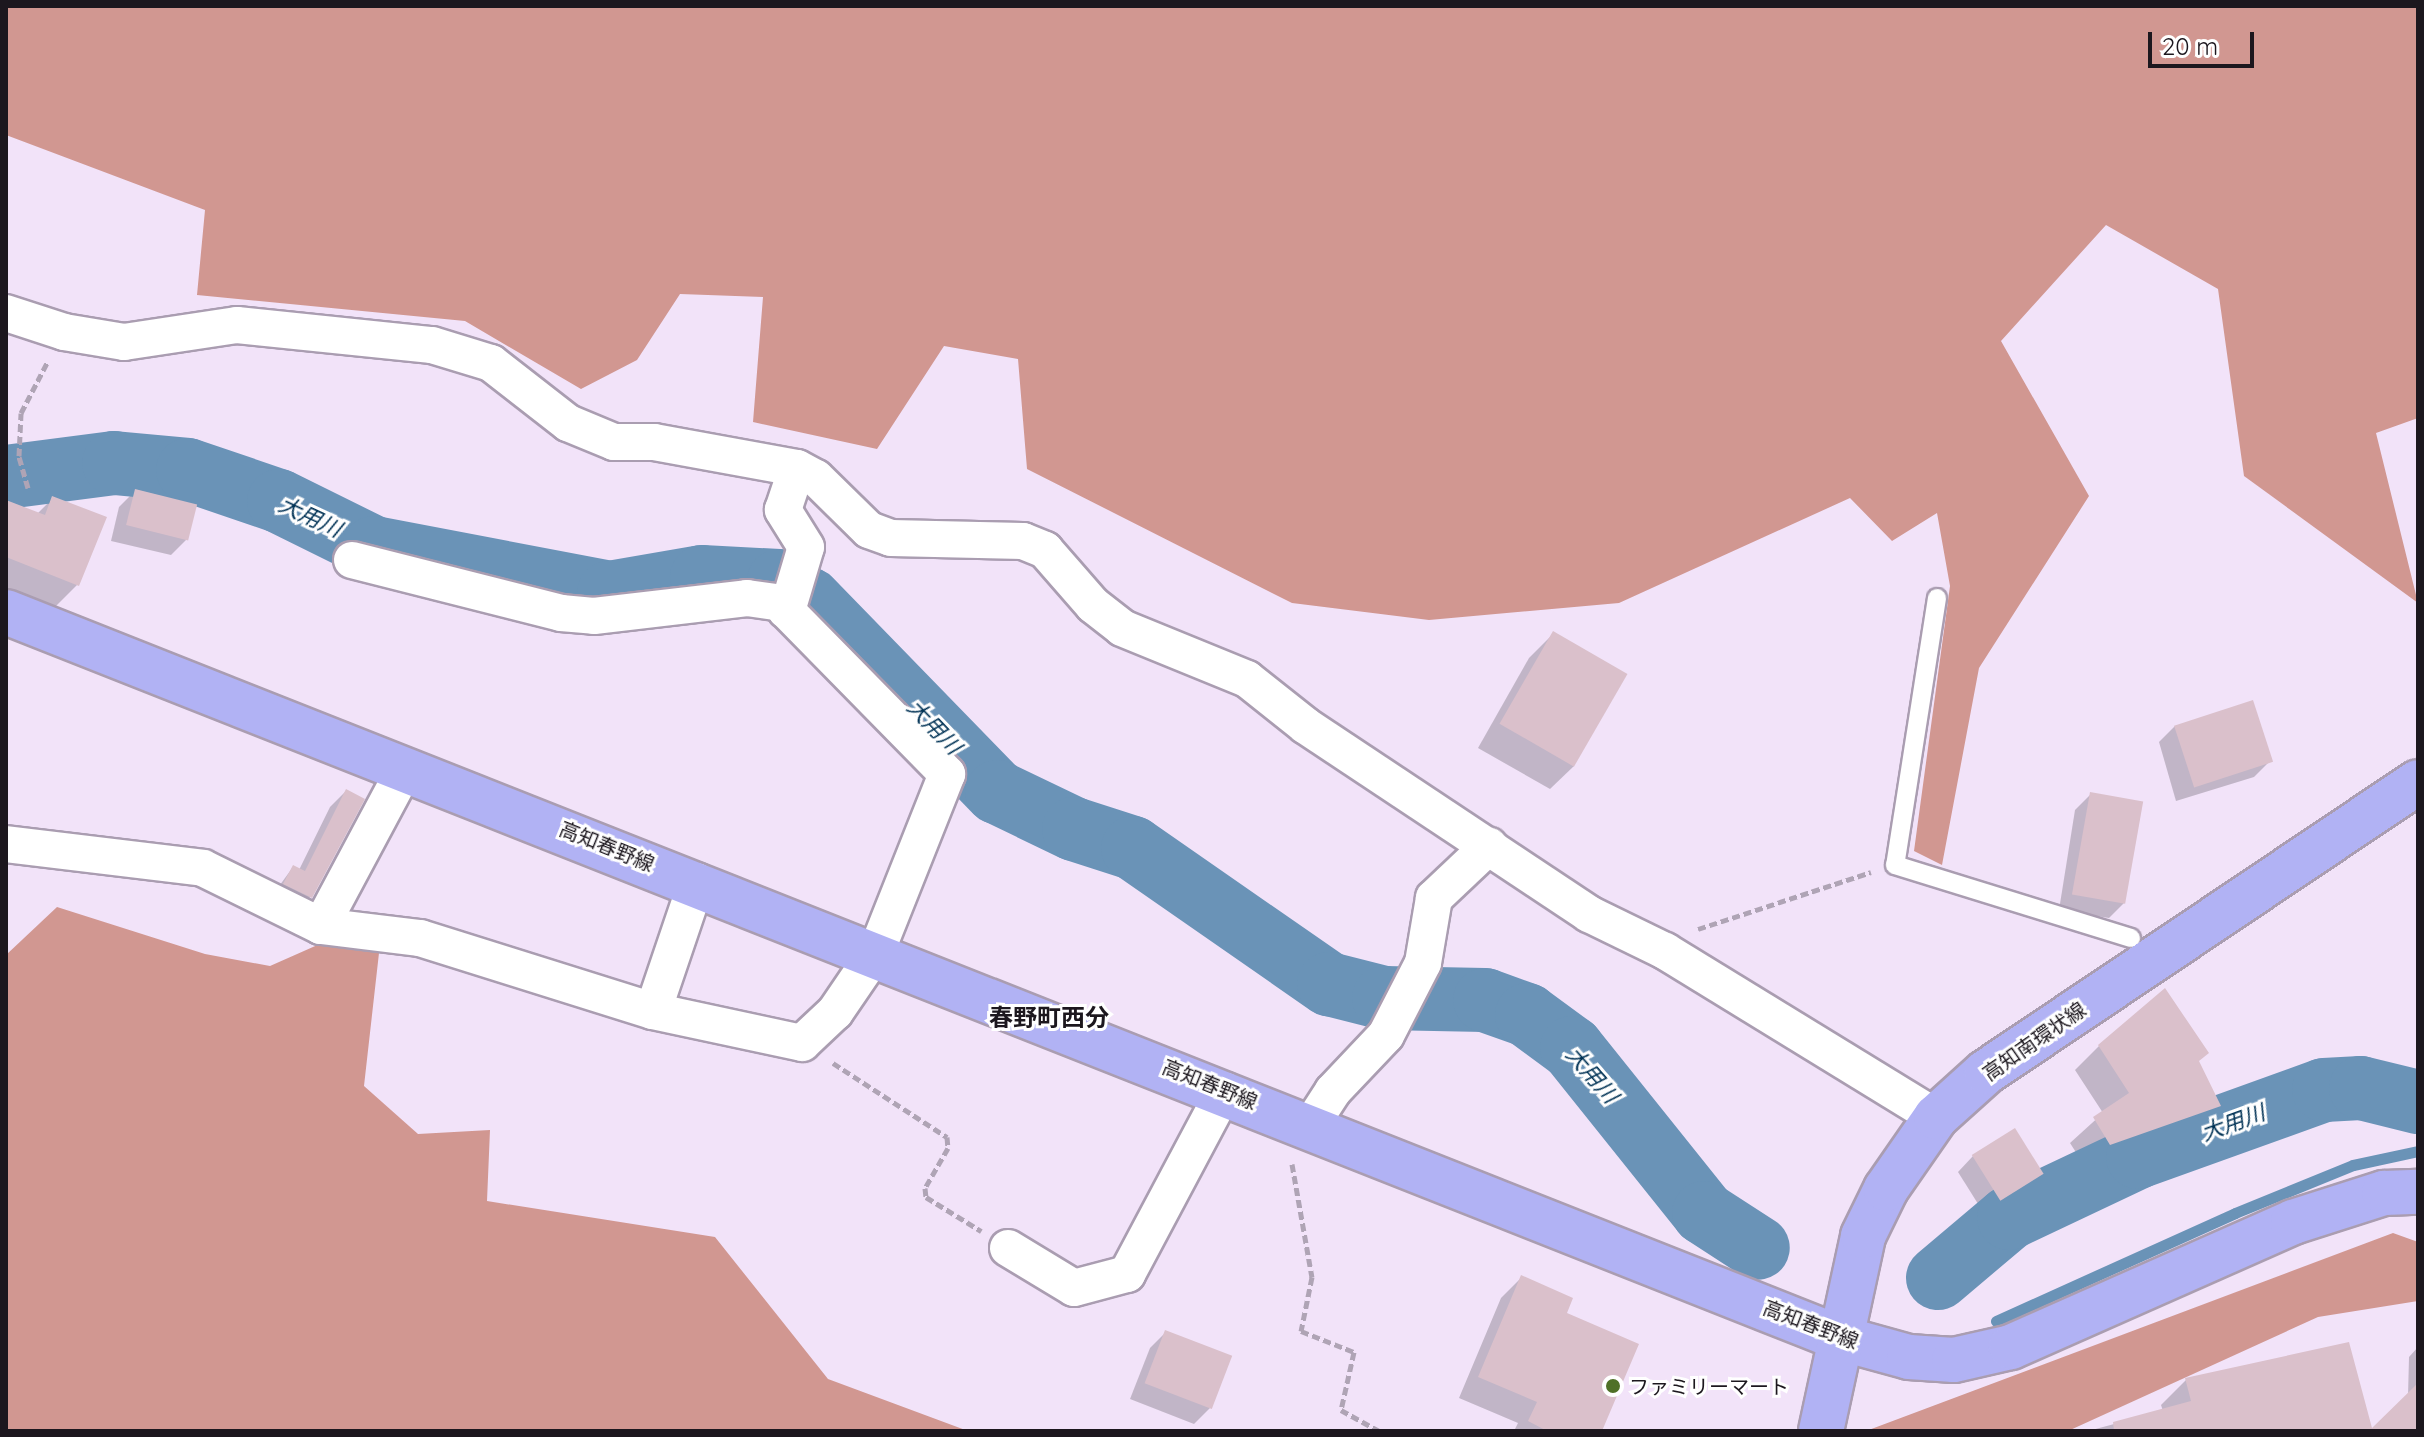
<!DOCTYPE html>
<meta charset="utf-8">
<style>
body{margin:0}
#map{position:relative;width:2424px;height:1437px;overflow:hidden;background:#f2e3f9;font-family:Quicksand,"Noto Sans JP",sans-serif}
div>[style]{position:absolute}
.forest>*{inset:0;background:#d19791}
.shadow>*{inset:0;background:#0003}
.stream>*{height:11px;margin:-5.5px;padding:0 5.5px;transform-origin:5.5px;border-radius:5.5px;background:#6a93b7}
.river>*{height:64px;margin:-32px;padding:0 32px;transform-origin:32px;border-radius:32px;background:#6a93b7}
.building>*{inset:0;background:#dac0cb;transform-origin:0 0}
.path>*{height:5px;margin-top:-2.5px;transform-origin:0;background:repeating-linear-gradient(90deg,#afa4b5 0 8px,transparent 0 12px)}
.roads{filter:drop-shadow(2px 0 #aa9db1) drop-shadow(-2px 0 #aa9db1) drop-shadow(0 2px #aa9db1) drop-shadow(0 -2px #aa9db1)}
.lane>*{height:18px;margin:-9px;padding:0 9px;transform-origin:9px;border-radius:9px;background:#fff}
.street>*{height:36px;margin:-18px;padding:0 18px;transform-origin:18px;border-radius:18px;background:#fff}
.primary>*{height:44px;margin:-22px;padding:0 22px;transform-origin:22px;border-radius:22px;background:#b1b2f4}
.dots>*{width:22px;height:22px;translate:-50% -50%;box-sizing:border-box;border:4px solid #fff;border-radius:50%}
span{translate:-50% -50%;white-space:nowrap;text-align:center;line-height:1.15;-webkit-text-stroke:6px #fff;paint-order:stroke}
.street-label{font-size:20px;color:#1c171e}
.poi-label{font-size:20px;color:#1c171e}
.left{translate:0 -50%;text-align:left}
.water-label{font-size:22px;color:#003255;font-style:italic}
.quarter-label{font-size:24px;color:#1c171e;font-weight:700}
.frame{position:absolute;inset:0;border:8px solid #1c171e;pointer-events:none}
.scale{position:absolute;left:2148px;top:32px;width:106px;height:36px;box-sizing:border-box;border:4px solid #1c171e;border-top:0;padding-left:10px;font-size:24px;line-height:28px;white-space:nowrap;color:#1c171e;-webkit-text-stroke:6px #fff;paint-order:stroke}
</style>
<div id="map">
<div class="forest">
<i style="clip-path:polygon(6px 6px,2418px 6px,2418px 418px,2376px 433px,2418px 603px,2244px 476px,2218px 289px,2106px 225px,2001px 341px,2089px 496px,1979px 668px,1942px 865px,1914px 851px,1950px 586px,1937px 513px,1892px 541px,1850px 498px,1619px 603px,1429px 620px,1292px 603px,1027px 469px,1018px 359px,944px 346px,877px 449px,753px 422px,763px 297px,680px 294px,637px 360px,581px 389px,465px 321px,197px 295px,205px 210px,6px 135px)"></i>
<i style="clip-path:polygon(57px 907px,205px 954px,270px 966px,322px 943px,379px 953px,364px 1086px,418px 1134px,490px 1130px,487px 1201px,715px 1237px,828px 1379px,968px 1431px,6px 1431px,6px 955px)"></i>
<i style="clip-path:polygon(2393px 1233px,2418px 1242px,2418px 1301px,2318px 1317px,2068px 1431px,1866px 1431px)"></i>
</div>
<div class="shadow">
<i style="clip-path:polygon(135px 491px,187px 539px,171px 555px,111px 541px,119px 507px)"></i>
<i style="clip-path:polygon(53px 498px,77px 585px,53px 609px,6px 590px,6px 502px,37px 514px)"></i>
<i style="clip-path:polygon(1553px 634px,1574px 766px,1550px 789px,1478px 748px,1529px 658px)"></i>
<i style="clip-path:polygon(2175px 726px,2270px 761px,2254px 777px,2176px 801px,2159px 742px)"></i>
<i style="clip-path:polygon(346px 791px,310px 897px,295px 913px,269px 900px,293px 867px,299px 870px,330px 807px)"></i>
<i style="clip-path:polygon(2091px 794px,2125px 902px,2109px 918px,2059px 910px,2075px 810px)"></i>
<i style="clip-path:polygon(2099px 1046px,2197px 1062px,2219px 1106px,2195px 1130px,2086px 1168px,2070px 1143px,2103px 1113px,2075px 1070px)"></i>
<i style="clip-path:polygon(1973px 1156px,2041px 1173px,1985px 1215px,1958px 1172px)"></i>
<i style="clip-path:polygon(1522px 1277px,1564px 1314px,1600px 1431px,1514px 1431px,1518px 1423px,1459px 1398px,1501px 1298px)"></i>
<i style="clip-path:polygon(1166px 1332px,1210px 1408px,1194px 1424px,1130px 1399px,1150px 1348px)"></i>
<i style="clip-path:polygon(2418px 1347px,2418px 1431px,2372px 1431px,2408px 1396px,2409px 1357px)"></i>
<i style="clip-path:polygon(2186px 1380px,2371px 1431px,2088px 1431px,2163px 1411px,2161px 1405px)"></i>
</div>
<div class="stream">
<i style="left:1996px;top:1321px;width:262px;rotate:-24.3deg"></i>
<i style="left:2235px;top:1213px;width:127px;rotate:-22.1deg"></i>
<i style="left:2353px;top:1165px;width:66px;rotate:-12.2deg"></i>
</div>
<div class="river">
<i style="left:6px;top:477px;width:109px;rotate:-7.4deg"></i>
<i style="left:114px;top:463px;width:74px;rotate:5.4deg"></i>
<i style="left:188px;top:470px;width:96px;rotate:18.8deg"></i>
<i style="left:279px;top:501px;width:106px;rotate:26.3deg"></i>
<i style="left:374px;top:548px;width:239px;rotate:10.8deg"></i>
<i style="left:609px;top:593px;width:94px;rotate:-9.8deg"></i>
<i style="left:702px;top:577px;width:77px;rotate:3deg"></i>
<i style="left:779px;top:581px;width:36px;rotate:32deg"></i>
<i style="left:810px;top:600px;width:268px;rotate:45.8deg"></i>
<i style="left:997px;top:792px;width:85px;rotate:25.7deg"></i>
<i style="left:1074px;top:829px;width:62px;rotate:17.9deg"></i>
<i style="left:1133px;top:848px;width:239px;rotate:34.8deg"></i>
<i style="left:1329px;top:984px;width:57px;rotate:14.3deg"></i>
<i style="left:1384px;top:998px;width:101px;rotate:1.1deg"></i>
<i style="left:1485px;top:1000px;width:45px;rotate:19.7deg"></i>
<i style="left:1527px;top:1015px;width:56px;rotate:36.3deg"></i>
<i style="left:1572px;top:1048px;width:211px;rotate:51.3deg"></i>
<i style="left:1704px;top:1213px;width:64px;rotate:32.9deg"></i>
<i style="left:1938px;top:1278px;width:93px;rotate:-40.2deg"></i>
<i style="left:2009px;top:1218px;width:143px;rotate:-25.3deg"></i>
<i style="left:2138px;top:1157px;width:198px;rotate:-19.8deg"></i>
<i style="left:2324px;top:1090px;width:37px;rotate:-3deg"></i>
<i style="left:2361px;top:1088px;width:59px;rotate:13.8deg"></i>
</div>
<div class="building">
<i style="left:135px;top:489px;width:64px;height:37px;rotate:14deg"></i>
<i style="clip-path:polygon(52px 496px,107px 517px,79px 586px,6px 557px,6px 500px,45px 515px)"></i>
<i style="left:1553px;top:631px;width:86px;height:107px;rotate:30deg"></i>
<i style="left:2253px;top:700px;width:65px;height:83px;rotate:72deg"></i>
<i style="clip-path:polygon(346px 789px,365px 799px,312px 898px,283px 884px,293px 865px,305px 871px)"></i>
<i style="left:2090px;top:792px;width:54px;height:104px;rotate:10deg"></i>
<i style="clip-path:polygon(2165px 988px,2209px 1053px,2199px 1061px,2221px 1106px,2110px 1145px,2093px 1117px,2129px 1093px,2098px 1045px)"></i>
<i style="left:2015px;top:1128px;width:54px;height:51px;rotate:58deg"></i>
<i style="clip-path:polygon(1521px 1275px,1573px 1298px,1567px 1313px,1639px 1344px,1602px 1431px,1547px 1431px,1528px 1421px,1537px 1402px,1478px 1377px)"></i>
<i style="left:1165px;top:1330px;width:72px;height:57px;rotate:21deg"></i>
<i style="clip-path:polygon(2349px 1342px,2372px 1428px,2418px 1383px,2418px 1431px,2114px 1431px,2113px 1422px,2191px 1401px,2185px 1378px)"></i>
</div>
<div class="path">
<i style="left:28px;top:488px;width:33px;rotate:-106deg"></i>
<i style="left:19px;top:456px;width:43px;rotate:-87.3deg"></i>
<i style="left:21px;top:413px;width:59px;rotate:-62.6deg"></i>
<i style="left:1698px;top:929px;width:182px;rotate:-18.2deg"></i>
<i style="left:833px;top:1063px;width:136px;rotate:33deg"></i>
<i style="left:947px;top:1137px;width:11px;rotate:85deg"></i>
<i style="left:948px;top:1148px;width:46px;rotate:119.9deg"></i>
<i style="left:925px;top:1188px;width:9px;rotate:84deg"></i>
<i style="left:926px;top:1197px;width:65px;rotate:31.7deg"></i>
<i style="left:1292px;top:1164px;width:115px;rotate:80deg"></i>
<i style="left:1312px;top:1277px;width:55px;rotate:101.5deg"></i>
<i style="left:1301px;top:1331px;width:57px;rotate:21.6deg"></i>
<i style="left:1354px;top:1352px;width:59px;rotate:102.6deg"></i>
<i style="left:1341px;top:1410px;width:43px;rotate:28.9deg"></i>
</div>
<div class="roads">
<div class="lane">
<i style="left:1937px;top:598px;width:270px;rotate:98.9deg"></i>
<i style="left:1895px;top:865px;width:247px;rotate:17.2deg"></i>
</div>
<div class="street">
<i style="left:6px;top:313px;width:61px;rotate:18.1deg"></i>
<i style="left:64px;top:332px;width:61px;rotate:9.5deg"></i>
<i style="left:124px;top:342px;width:114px;rotate:-8.6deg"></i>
<i style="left:237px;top:325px;width:196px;rotate:5.9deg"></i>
<i style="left:432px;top:345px;width:62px;rotate:17deg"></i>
<i style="left:491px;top:363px;width:98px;rotate:37.9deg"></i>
<i style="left:568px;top:423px;width:50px;rotate:22.4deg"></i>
<i style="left:614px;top:442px;width:40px"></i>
<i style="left:654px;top:442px;width:145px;rotate:10.3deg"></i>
<i style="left:797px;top:468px;width:21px;rotate:28deg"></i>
<i style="left:816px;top:478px;width:74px;rotate:44.5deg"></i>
<i style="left:869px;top:530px;width:23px;rotate:20deg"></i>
<i style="left:891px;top:538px;width:132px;rotate:1.3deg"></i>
<i style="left:1023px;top:541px;width:24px;rotate:22deg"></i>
<i style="left:1045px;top:550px;width:73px;rotate:48.9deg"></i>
<i style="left:1093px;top:605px;width:37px;rotate:38deg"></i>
<i style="left:1122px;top:628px;width:135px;rotate:22.2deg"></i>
<i style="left:1247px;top:679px;width:75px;rotate:38.5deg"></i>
<i style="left:1306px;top:726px;width:340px;rotate:33.6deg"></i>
<i style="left:1589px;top:914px;width:85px;rotate:26deg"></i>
<i style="left:1665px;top:951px;width:318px;rotate:31.5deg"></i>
<i style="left:352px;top:560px;width:216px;rotate:14.2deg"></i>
<i style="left:561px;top:613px;width:33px;rotate:5deg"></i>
<i style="left:594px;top:616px;width:154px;rotate:-6.7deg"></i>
<i style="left:747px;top:598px;width:42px;rotate:8.1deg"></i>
<i style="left:789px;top:604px;width:7px;rotate:117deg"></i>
<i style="left:786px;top:610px;width:230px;rotate:45.5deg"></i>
<i style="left:947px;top:774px;width:192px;rotate:111.7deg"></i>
<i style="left:876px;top:952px;width:73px;rotate:124.3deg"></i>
<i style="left:835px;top:1012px;width:45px;rotate:136.8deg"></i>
<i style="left:802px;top:1043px;width:152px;rotate:-167.9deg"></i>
<i style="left:789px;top:604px;width:59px;rotate:-73.4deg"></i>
<i style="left:806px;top:547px;width:44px;rotate:-121.9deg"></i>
<i style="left:783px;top:510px;width:44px;rotate:-71.6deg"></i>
<i style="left:6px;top:844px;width:198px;rotate:6.9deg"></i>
<i style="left:203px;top:868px;width:131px;rotate:26.2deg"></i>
<i style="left:321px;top:926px;width:180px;rotate:-61.9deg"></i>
<i style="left:321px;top:926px;width:100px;rotate:6.9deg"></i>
<i style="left:420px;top:938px;width:244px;rotate:17.4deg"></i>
<i style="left:653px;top:1011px;width:137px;rotate:-71.3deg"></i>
<i style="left:1311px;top:1125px;width:40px;rotate:-57.1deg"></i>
<i style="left:1333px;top:1091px;width:77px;rotate:-46.6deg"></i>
<i style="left:1386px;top:1035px;width:81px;rotate:-62.8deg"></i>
<i style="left:1423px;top:963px;width:66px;rotate:-80.4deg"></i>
<i style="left:1434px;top:898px;width:76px;rotate:-43.4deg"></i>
<i style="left:1008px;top:1248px;width:77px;rotate:31.2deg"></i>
<i style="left:1074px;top:1288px;width:55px;rotate:-14.8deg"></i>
<i style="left:1127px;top:1274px;width:208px;rotate:-62deg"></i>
</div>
<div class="primary">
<i style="left:6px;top:612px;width:1972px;rotate:21.6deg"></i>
<i style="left:1840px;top:1338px;width:72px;rotate:15.4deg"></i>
<i style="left:1909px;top:1357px;width:45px;rotate:3.8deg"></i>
<i style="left:1954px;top:1360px;width:58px;rotate:-12.8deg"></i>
<i style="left:2011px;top:1347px;width:308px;rotate:-23.9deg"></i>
<i style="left:2293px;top:1222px;width:96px;rotate:-17.7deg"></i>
<i style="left:2384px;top:1193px;width:34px;rotate:-2deg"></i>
<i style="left:1821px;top:1431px;width:199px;rotate:-77.8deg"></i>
<i style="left:1863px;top:1236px;width:52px;rotate:-63.9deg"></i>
<i style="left:1886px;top:1189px;width:88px;rotate:-55.2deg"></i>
<i style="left:1936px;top:1117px;width:67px;rotate:-42deg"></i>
<i style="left:1986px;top:1072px;width:520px;rotate:-33.87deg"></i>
</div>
</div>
<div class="dots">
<i style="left:1613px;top:1386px;background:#4f7027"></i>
</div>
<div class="street-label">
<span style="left:607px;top:846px;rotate:22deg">高知春野線</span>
<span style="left:2034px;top:1041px;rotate:-35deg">高知南環状線</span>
<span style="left:1210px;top:1084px;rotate:22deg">高知春野線</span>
<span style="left:1811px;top:1324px;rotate:21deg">高知春野線</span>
</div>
<div class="poi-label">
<span class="left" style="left:1629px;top:1386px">ファミリーマート</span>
</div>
<div class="water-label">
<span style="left:310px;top:517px;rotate:25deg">大用川</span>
<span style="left:934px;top:727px;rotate:46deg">大用川</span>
<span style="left:1592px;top:1075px;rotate:49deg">大用川</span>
<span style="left:2233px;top:1123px;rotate:-20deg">大用川</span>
</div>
<div class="quarter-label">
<span style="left:1049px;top:1018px">春野町西分</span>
</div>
<div class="frame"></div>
<div class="scale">20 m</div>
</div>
